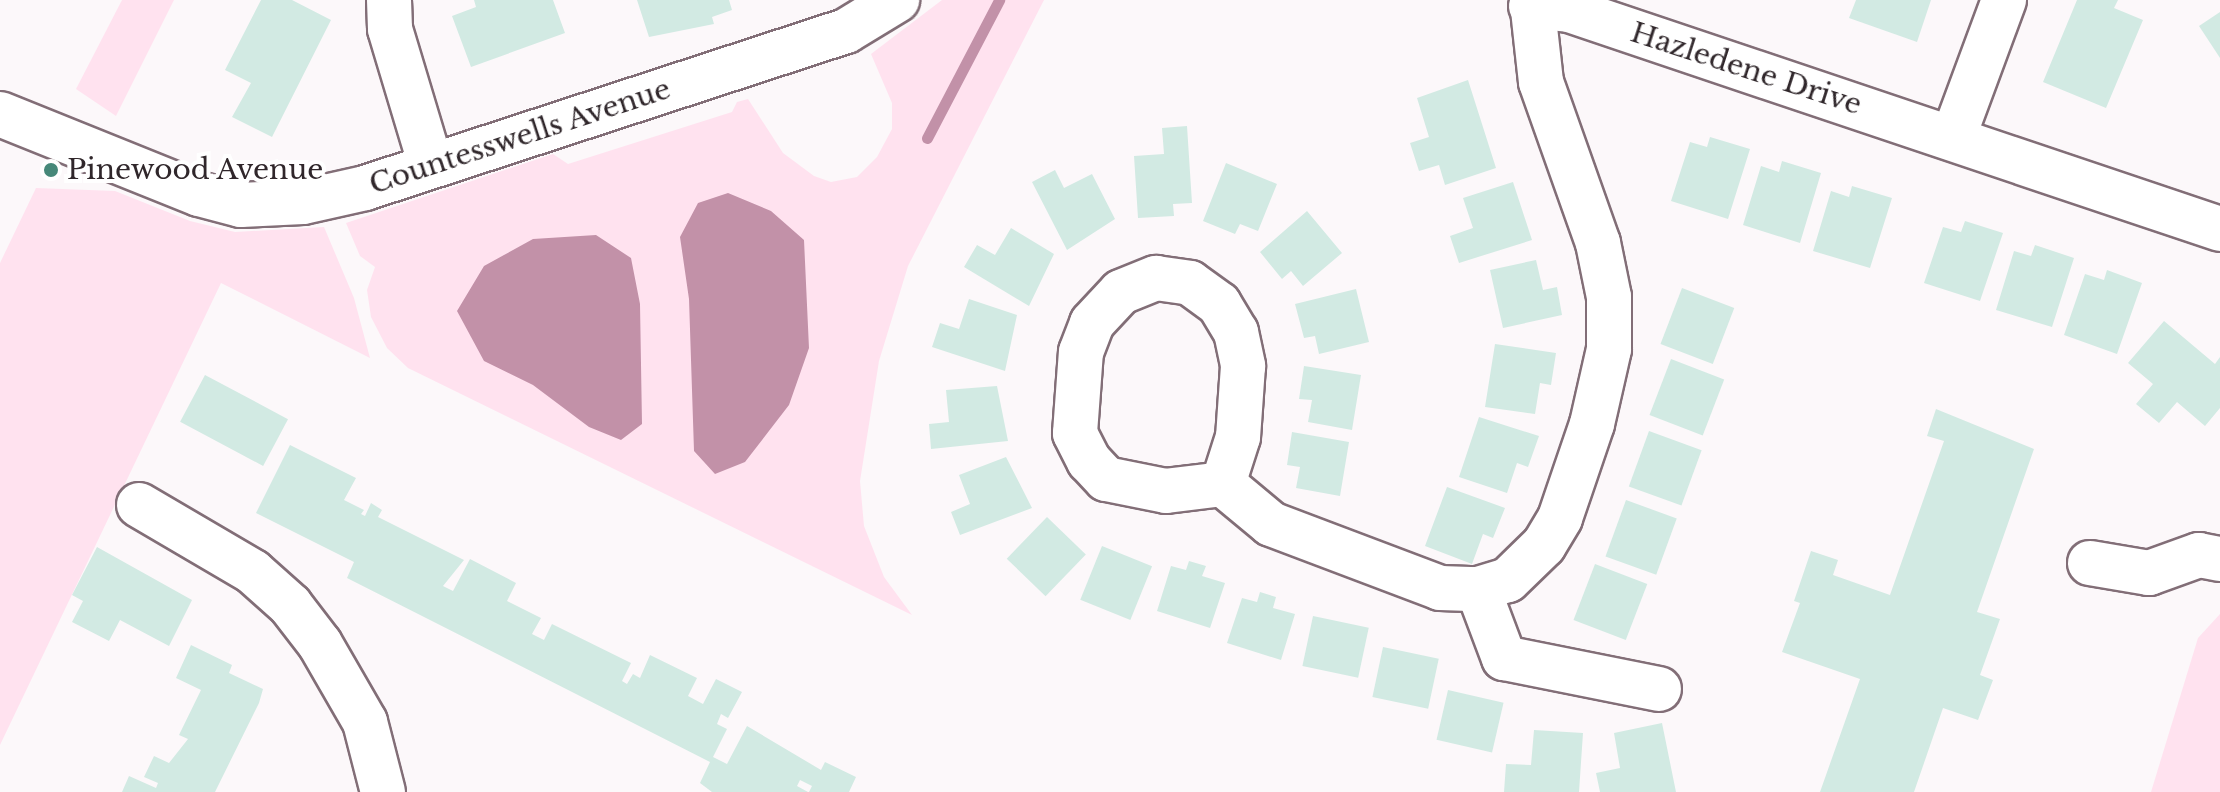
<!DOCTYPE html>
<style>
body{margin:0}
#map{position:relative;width:2220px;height:792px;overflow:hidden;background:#fcf8fa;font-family:"Libre Baskerville",serif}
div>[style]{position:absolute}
.green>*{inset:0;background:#ffe2ef}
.water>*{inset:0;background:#c291a8}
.stream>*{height:11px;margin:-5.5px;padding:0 5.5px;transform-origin:5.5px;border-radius:5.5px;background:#c291a8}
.building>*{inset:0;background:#d2eae3;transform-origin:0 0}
.roads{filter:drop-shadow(2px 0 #826e77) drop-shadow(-2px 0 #826e77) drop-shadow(0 2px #826e77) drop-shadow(0 -2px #826e77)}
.minor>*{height:44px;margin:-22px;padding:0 22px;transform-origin:22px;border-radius:22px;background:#fff}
.dots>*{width:22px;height:22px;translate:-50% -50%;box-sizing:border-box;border:4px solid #fff;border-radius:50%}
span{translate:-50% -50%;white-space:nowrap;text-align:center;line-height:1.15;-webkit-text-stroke:8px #fff;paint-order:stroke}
.street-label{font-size:28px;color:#30272b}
.poi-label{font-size:28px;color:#30272b}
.left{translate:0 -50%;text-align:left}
</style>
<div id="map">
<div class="green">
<i style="clip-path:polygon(122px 0,174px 0,116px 116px,76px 89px)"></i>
<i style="clip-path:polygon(942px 0,1044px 0,908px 266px,879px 361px,860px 481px,864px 526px,884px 577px,912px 615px,408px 368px,387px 348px,371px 317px,367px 290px,375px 267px,360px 256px,346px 223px,553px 154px,568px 164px,732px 112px,737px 102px,748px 99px,783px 153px,814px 176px,831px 182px,857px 177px,877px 157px,892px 129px,892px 103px,871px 54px)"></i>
<i style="clip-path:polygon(36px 188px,115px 191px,190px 221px,235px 232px,324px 227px,354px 298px,370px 358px,221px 283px,0 745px,0 263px)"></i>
<i style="clip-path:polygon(2220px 614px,2220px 792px,2151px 792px,2198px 638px)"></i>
</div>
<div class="water">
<i style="clip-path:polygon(728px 193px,771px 211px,804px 240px,809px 348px,789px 405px,745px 462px,715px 474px,694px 451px,689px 299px,680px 237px,698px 203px)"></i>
<i style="clip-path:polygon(596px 235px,631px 258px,640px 304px,642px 424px,621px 440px,589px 427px,533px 385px,484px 361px,457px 311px,484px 266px,533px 239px)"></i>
</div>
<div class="stream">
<i style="left:927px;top:138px;width:156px;rotate:-62.4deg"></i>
</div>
<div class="building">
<i style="clip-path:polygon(261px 0,292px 0,331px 20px,272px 137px,232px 117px,251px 83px,225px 70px)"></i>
<i style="clip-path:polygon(474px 0,553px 0,565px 33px,471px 67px,452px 16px,476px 7px)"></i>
<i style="clip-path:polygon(637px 0,729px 0,732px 10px,712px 17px,714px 24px,649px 37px)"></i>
<i style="clip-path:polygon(1856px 0,1931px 0,1917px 42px,1849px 18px)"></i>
<i style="clip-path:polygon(2077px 0,2118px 0,2114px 8px,2143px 20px,2106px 108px,2043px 82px)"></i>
<i style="clip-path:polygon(2220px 12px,2220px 58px,2199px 26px)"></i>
<i style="clip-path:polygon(1468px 80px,1496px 168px,1445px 185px,1439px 165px,1419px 171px,1410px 143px,1429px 137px,1417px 98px)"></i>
<i style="clip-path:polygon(1187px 126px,1192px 203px,1173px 204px,1174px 216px,1138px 218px,1134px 156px,1164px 154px,1162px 128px)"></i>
<i style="clip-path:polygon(1710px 137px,1750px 149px,1728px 219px,1671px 201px,1690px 142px,1707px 147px)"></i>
<i style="clip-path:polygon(1782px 161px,1821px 173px,1800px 243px,1743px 225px,1761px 166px,1779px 172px)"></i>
<i style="clip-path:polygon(1226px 163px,1277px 184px,1258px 231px,1240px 224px,1235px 234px,1203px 221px)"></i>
<i style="clip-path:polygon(1055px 170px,1064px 188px,1092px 174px,1115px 219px,1067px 250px,1032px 182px)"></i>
<i style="clip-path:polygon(1513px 182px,1532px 240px,1459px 263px,1450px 236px,1473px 228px,1463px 198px)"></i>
<i style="clip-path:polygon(1852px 186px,1892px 198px,1870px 268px,1813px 251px,1831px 191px,1849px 197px)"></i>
<i style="clip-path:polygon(1307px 211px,1342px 253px,1303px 286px,1291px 271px,1282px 279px,1260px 252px)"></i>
<i style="clip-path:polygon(1965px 221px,2003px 233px,1980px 301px,1924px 283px,1943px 227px,1961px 232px)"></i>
<i style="clip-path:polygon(1011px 228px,1054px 254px,1029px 306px,964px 267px,977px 245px,995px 255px)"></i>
<i style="clip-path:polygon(2035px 245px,2074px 258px,2052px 327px,1996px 310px,2014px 251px,2031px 256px)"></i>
<i style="clip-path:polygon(1536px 260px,1543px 290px,1557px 287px,1562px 315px,1503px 328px,1490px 270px)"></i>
<i style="clip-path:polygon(2107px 270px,2142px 283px,2117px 354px,2064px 335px,2085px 274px,2104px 280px)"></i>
<i style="left:1682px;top:288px;width:56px;height:60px;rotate:21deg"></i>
<i style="clip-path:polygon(1356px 289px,1369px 342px,1319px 354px,1315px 336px,1304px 338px,1295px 304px)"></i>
<i style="clip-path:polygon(969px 299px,1017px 315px,1005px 371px,932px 347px,940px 323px,959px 329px)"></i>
<i style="clip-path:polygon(2164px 321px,2215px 364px,2220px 357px,2220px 408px,2205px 426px,2177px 402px,2159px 423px,2136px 404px,2153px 384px,2128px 363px)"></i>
<i style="clip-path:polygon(1495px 344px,1556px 353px,1551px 385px,1540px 383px,1535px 414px,1485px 407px)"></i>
<i style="left:1671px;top:359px;width:57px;height:60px;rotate:21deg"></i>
<i style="clip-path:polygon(1304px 366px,1361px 375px,1352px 430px,1308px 422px,1312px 400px,1299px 399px)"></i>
<i style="left:205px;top:375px;width:94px;height:53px;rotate:28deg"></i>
<i style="clip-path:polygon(997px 386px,1008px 441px,931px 449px,929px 424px,949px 422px,946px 390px)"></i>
<i style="clip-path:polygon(1936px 409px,2034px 449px,1977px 612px,2000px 619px,1980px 675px,1993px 680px,1978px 720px,1943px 708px,1914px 792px,1820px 792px,1860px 679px,1782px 652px,1800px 603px,1794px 601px,1811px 551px,1838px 560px,1833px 575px,1890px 595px,1944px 441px,1927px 436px)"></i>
<i style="clip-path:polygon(1479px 417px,1539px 436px,1528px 467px,1517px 463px,1507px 493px,1459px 477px)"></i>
<i style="left:1649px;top:431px;width:56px;height:59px;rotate:20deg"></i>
<i style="clip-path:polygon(1292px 432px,1349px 442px,1340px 496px,1296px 488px,1300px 467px,1287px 465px)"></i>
<i style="clip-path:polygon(290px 445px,356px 478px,344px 500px,364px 510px,361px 514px,365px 516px,371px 503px,382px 510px,378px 517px,464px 560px,443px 586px,453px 591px,470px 559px,516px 583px,507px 601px,541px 618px,532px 634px,544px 640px,552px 624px,631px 663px,622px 681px,627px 684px,633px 674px,640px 678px,650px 655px,697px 678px,688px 696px,703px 704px,716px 679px,742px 692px,728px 718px,721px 714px,717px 724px,727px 729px,713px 757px,727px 764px,747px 726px,821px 770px,825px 762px,856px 777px,849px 792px,809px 792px,812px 786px,800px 780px,797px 786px,808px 792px,712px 792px,700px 783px,710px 762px,347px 578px,354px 562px,256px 513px)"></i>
<i style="clip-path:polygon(1006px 457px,1032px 508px,960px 535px,951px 512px,970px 504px,959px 475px)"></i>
<i style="clip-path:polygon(1447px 487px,1505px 508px,1493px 538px,1483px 534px,1472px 564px,1425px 546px)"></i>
<i style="left:1626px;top:500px;width:54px;height:60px;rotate:20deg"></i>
<i style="left:1047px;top:517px;width:54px;height:58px;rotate:44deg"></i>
<i style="left:1102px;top:546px;width:54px;height:58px;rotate:22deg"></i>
<i style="clip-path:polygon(97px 547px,192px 600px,169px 646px,120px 620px,109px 641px,72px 622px,83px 601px,72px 595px)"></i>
<i style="clip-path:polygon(1189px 561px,1206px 566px,1202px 576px,1225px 583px,1210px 628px,1157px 611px,1171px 566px,1186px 570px)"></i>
<i style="left:1595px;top:564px;width:56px;height:60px;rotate:21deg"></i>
<i style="clip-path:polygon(1260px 592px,1276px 597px,1273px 608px,1295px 614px,1281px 660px,1227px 643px,1242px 598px,1257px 602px)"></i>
<i style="left:1313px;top:616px;width:57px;height:51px;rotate:12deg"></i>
<i style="clip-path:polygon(191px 645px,232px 665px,229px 673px,263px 689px,259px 703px,215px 792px,122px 792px,129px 776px,156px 788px,158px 783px,144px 777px,154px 756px,169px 763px,188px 739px,179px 735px,201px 690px,176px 678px)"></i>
<i style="left:1383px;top:647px;width:57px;height:51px;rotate:12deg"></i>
<i style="left:1448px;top:690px;width:57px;height:51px;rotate:13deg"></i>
<i style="clip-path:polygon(1662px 723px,1676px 792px,1600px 792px,1596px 773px,1620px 768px,1614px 733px)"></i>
<i style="clip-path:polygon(1534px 730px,1583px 733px,1579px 792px,1504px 792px,1506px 764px,1531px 765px)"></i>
</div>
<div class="roads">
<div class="minor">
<i style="left:389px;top:0;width:29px;rotate:88deg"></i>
<i style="left:390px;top:29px;width:143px;rotate:73.3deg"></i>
<i style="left:1531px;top:6px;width:38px;rotate:6deg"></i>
<i style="left:1569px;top:10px;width:687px;rotate:18.59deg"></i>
<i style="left:0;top:114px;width:214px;rotate:21.9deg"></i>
<i style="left:199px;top:194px;width:43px;rotate:14.7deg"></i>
<i style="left:241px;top:205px;width:62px;rotate:-2.8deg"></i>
<i style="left:303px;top:202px;width:64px;rotate:-12.7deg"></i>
<i style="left:365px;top:188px;width:506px;rotate:-18.08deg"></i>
<i style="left:846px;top:31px;width:60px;rotate:-31.3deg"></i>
<i style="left:1953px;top:138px;width:147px;rotate:-69.7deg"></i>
<i style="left:1156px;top:278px;width:34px;rotate:8deg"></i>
<i style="left:1190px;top:283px;width:36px;rotate:36deg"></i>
<i style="left:1219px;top:304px;width:33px;rotate:59deg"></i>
<i style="left:1236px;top:332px;width:35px;rotate:78deg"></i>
<i style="left:1243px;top:366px;width:71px;rotate:94deg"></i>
<i style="left:1238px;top:437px;width:49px;rotate:107.7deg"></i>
<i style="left:1223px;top:484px;width:57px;rotate:173deg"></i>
<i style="left:1166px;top:491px;width:61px;rotate:-168.7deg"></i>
<i style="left:1106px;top:479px;width:25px;rotate:-133deg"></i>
<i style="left:1089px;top:461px;width:31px;rotate:-117deg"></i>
<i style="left:1075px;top:433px;width:81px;rotate:-85.8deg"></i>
<i style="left:1081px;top:352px;width:31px;rotate:-69deg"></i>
<i style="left:1092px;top:323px;width:42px;rotate:-46.9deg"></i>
<i style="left:1121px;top:292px;width:38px;rotate:-22deg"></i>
<i style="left:1223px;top:484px;width:62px;rotate:39.8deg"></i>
<i style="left:1271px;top:524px;width:181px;rotate:20.7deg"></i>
<i style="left:1440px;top:588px;width:38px;rotate:2deg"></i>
<i style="left:1478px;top:589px;width:31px;rotate:-17deg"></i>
<i style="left:1508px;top:580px;width:50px;rotate:-44.2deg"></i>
<i style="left:1544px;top:545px;width:31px;rotate:-59deg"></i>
<i style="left:1560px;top:518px;width:99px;rotate:-71.2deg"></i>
<i style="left:1592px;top:424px;width:77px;rotate:-77.2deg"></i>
<i style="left:1609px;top:349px;width:52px;rotate:-90deg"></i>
<i style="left:1609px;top:297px;width:55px;rotate:-101.5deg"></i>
<i style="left:1598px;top:243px;width:171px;rotate:-109.5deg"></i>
<i style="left:1541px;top:82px;width:82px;rotate:-96.3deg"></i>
<i style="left:139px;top:505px;width:132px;rotate:30.4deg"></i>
<i style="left:253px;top:572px;width:50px;rotate:41.7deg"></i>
<i style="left:290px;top:605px;width:49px;rotate:52.4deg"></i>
<i style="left:320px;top:644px;width:90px;rotate:60deg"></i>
<i style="left:365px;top:722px;width:72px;rotate:75.6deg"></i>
<i style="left:2090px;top:563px;width:60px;rotate:9.6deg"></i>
<i style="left:2149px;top:573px;width:53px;rotate:-19.8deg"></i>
<i style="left:2199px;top:555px;width:21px;rotate:11deg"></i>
<i style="left:1478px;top:589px;width:74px;rotate:69.4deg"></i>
<i style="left:1504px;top:658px;width:158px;rotate:11.3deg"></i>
</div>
</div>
<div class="dots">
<i style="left:51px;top:170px;background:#468879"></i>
</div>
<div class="street-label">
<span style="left:1746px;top:69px;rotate:18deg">Hazledene Drive</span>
<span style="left:520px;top:137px;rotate:-18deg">Countesswells Avenue</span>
</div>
<div class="poi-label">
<span class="left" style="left:67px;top:170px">Pinewood Avenue</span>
</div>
</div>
